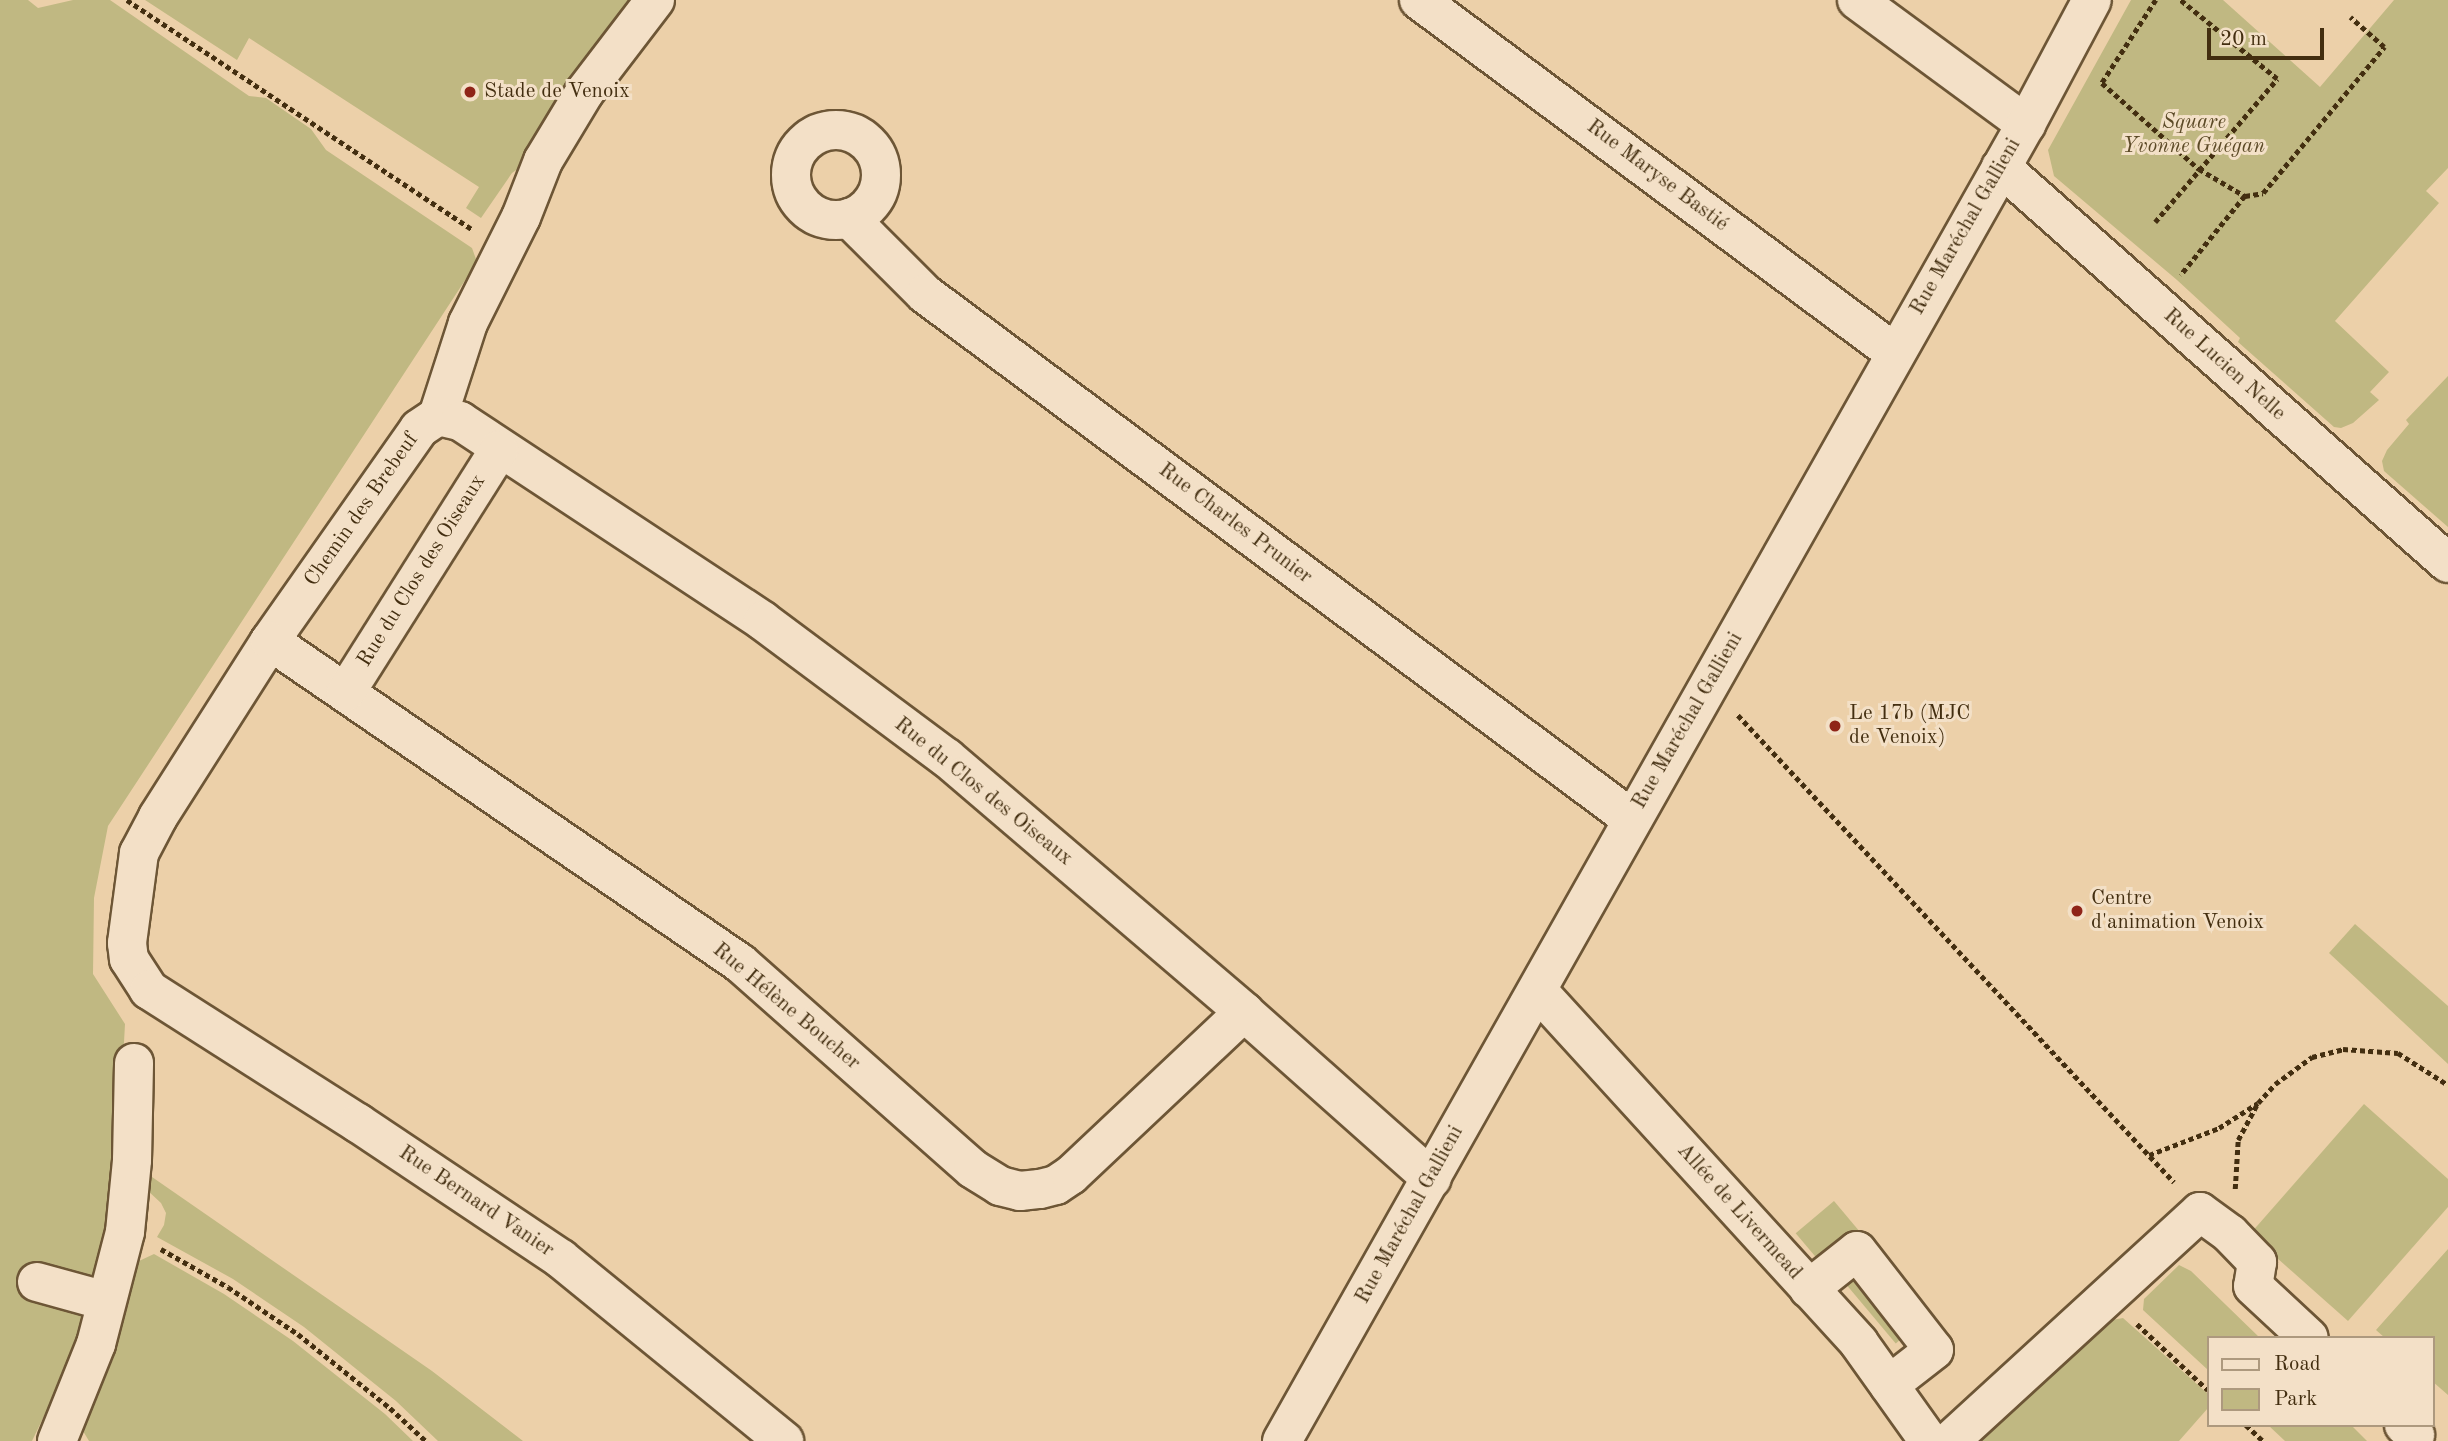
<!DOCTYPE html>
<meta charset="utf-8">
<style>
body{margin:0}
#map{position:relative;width:2448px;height:1441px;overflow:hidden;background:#ecd0a9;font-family:"Old Standard TT",serif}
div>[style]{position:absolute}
.green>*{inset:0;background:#c0b882;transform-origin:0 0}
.path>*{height:4.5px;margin-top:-2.25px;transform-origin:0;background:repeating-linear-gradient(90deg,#432e10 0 5px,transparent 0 8.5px)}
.roads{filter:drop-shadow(2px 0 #6d5636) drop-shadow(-2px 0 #6d5636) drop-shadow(0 2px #6d5636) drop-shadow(0 -2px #6d5636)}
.minor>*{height:38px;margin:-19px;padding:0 19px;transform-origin:19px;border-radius:19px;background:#f3e0c7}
.minor>.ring{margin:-19px;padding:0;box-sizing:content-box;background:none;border:38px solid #f3e0c7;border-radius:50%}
.dots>*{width:19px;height:19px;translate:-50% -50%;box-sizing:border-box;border:4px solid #f3e0c7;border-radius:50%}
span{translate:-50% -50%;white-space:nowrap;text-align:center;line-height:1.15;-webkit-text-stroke:6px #f3e0c7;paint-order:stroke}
.poi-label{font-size:21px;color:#432e10}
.left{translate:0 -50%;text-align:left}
.park-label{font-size:21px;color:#5c4a27;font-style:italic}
.street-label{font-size:21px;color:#432e10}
.legend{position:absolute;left:2207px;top:1336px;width:228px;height:91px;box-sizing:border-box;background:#f3e0c7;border:2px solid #ad997e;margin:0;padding:9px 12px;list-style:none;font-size:21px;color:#432e10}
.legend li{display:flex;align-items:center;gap:14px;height:35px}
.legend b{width:35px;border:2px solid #ad997e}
.scale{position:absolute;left:2207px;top:28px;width:117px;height:32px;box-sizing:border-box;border:4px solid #432e10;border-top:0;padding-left:9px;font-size:21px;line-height:24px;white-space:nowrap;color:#432e10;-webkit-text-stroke:5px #f3e0c7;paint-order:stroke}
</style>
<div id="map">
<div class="green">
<i style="clip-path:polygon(0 0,28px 0,38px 8px,73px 0,110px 0,249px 96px,266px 98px,311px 129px,326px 150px,472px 248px,477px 262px,108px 826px,94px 898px,93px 974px,125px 1024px,116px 1189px,95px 1283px,70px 1362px,32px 1441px,0 1441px)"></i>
<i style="clip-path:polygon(145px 0,632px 0,542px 152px,512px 173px,481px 218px,466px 208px,479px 187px,249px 38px,237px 60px)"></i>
<i style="clip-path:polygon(2131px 0,2223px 0,2320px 87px,2394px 0,2448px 0,2448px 168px,2426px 191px,2439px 203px,2335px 321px,2389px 372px,2370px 392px,2379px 400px,2353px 423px,2341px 428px,2334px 427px,2238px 342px,2240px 338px,2177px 280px,2054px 176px,2048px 150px)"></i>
<i style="clip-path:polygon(2448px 376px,2448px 527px,2384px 471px,2382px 461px,2387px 450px,2409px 424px,2406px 420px)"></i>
<i style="clip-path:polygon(2355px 924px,2448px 1006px,2448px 1064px,2329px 953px)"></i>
<i style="clip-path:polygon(2364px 1104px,2448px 1179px,2448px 1207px,2348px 1321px,2250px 1234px)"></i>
<i style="clip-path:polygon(152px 1177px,432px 1371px,523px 1441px,438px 1441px,396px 1401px,304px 1327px,233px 1279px,157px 1237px,164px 1225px,166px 1213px,161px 1203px,147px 1190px)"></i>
<i style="left:1834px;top:1201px;width:45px;height:50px;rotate:50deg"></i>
<i style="clip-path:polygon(2448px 1249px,2448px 1395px,2432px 1381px,2432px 1338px,2385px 1338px,2376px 1330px)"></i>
<i style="clip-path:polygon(154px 1254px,224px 1294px,293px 1341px,385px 1414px,413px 1441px,89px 1441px,83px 1431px,115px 1354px,133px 1278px,139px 1261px)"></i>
<i style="clip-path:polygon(2179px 1265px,2191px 1271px,2260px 1338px,2208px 1338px,2208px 1370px,2143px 1310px,2144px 1299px)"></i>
<i style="left:1858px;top:1272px;width:79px;height:17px;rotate:50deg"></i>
<i style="clip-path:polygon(2123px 1318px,2208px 1394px,2208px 1408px,2179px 1441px,1978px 1441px,2112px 1320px)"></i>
<i style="clip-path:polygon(2268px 1425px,2351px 1425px,2367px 1441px,2285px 1441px)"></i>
</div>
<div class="path">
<i style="left:127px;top:0;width:415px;rotate:33.6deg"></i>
<i style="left:2156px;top:0;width:99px;rotate:123deg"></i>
<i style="left:2102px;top:83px;width:130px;rotate:41.6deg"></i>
<i style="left:2199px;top:169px;width:53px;rotate:30.4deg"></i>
<i style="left:2245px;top:196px;width:102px;rotate:129deg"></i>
<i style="left:2245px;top:196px;width:18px;rotate:-9deg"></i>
<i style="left:2263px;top:193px;width:190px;rotate:-50.3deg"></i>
<i style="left:2384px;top:47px;width:45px;rotate:-138.6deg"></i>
<i style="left:2155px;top:222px;width:188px;rotate:-49.5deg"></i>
<i style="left:2277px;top:79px;width:125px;rotate:-140.8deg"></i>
<i style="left:1738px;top:715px;width:639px;rotate:46.97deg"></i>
<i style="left:2149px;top:1155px;width:75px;rotate:-21.1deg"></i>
<i style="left:2219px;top:1128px;width:46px;rotate:-32.7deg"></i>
<i style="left:2258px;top:1103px;width:25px;rotate:-48deg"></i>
<i style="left:2275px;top:1084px;width:46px;rotate:-36.1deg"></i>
<i style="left:2312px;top:1057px;width:32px;rotate:-14deg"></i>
<i style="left:2343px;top:1049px;width:55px;rotate:4.2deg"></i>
<i style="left:2398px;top:1053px;width:59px;rotate:32.6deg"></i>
<i style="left:2235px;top:1189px;width:49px;rotate:-86.5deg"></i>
<i style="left:2238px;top:1140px;width:40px;rotate:-62deg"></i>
<i style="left:161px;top:1249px;width:77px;rotate:29.6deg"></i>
<i style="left:228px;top:1287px;width:84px;rotate:33.9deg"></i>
<i style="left:298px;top:1334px;width:118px;rotate:38.8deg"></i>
<i style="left:390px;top:1408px;width:49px;rotate:42.5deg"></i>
<i style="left:2137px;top:1324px;width:97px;rotate:42.9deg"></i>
<i style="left:2246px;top:1425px;width:23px;rotate:43deg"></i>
</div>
<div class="roads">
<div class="minor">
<i style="left:655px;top:0;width:117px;rotate:127.4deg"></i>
<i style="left:584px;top:93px;width:79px;rotate:121.1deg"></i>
<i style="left:543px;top:161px;width:60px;rotate:111.4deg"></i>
<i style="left:521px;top:217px;width:119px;rotate:116.6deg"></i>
<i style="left:468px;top:323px;width:98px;rotate:107.9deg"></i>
<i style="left:438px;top:416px;width:23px;rotate:146deg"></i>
<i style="left:419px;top:429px;width:259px;rotate:125.1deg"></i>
<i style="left:270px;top:641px;width:209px;rotate:122.5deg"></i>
<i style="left:158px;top:817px;width:41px;rotate:117.8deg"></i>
<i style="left:139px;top:853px;width:91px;rotate:97.6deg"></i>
<i style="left:127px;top:943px;width:16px;rotate:83deg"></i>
<i style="left:129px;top:959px;width:37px;rotate:57deg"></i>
<i style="left:149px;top:990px;width:248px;rotate:32.5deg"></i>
<i style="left:358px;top:1123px;width:244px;rotate:33.8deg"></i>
<i style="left:561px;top:1259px;width:288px;rotate:39.2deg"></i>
<i style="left:1419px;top:0;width:593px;rotate:36.56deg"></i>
<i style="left:1857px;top:0;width:210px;rotate:36.3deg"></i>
<i class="ring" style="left:791px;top:130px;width:52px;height:52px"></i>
<i style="left:2001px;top:167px;width:597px;rotate:41.54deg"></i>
<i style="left:849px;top:218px;width:107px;rotate:45deg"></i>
<i style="left:925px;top:294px;width:881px;rotate:36.6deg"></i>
<i style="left:438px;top:416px;width:23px;rotate:13deg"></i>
<i style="left:460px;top:421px;width:363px;rotate:33.4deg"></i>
<i style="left:763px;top:621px;width:229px;rotate:36.7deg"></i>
<i style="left:947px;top:758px;width:391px;rotate:40.5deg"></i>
<i style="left:1244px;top:1012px;width:251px;rotate:41.6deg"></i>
<i style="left:270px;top:641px;width:570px;rotate:34.42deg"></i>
<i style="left:740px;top:963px;width:311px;rotate:41.5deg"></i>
<i style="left:973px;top:1169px;width:32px;rotate:32deg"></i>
<i style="left:1000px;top:1186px;width:21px;rotate:14deg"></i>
<i style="left:1020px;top:1191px;width:20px;rotate:-6deg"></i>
<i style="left:1040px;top:1189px;width:16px;rotate:-14deg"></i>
<i style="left:1056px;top:1185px;width:18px;rotate:-34deg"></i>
<i style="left:1071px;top:1175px;width:238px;rotate:-43.3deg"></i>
<i style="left:346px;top:692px;width:286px;rotate:-57.7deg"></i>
<i style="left:1538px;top:991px;width:476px;rotate:47.6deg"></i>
<i style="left:1859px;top:1343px;width:120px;rotate:54.5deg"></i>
<i style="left:37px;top:1282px;width:72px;rotate:15.4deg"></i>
<i style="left:1809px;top:1289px;width:61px;rotate:-38.4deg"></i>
<i style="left:1857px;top:1251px;width:125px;rotate:52.1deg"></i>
<i style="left:1934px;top:1350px;width:57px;rotate:142.1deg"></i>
<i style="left:2404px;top:1425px;width:15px;rotate:42deg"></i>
<i style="left:57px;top:1441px;width:105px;rotate:-68.1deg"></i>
<i style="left:96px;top:1344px;width:116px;rotate:-75.5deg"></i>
<i style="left:125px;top:1232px;width:72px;rotate:-84.4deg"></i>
<i style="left:132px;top:1160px;width:97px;rotate:-88.8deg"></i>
<i style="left:1282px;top:1441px;width:1513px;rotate:-60.54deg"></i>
<i style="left:2026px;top:124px;width:140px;rotate:-62deg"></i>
<i style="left:1950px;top:1441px;width:339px;rotate:-42.5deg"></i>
<i style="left:2200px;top:1212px;width:37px;rotate:36deg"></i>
<i style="left:2230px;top:1234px;width:39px;rotate:46deg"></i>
<i style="left:2257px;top:1262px;width:24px;rotate:99deg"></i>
<i style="left:2253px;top:1286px;width:76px;rotate:42.9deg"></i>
</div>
</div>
<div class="dots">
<i style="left:470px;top:92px;background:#8f2418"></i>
<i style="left:1835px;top:726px;background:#8f2418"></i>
<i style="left:2077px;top:911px;background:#8f2418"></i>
</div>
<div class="poi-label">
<span class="left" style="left:484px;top:92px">Stade de Venoix</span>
<span class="left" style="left:1849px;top:726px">Le 17b (MJC<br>de Venoix)</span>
<span class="left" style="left:2091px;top:911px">Centre<br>d'animation Venoix</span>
</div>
<div class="park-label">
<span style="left:2194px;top:135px">Square<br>Yvonne Guégan</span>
</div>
<div class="street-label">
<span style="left:1657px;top:176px;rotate:37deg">Rue Maryse Bastié</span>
<span style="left:1966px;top:227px;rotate:-60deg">Rue Maréchal Gallieni</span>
<span style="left:2224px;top:365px;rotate:42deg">Rue Lucien Nelle</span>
<span style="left:362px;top:510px;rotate:-55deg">Chemin des Brebeuf</span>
<span style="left:1235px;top:524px;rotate:37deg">Rue Charles Prunier</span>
<span style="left:422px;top:571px;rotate:-58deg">Rue du Clos des Oiseaux</span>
<span style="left:1688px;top:721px;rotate:-60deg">Rue Maréchal Gallieni</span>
<span style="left:983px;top:792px;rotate:39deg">Rue du Clos des Oiseaux</span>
<span style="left:786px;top:1007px;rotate:40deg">Rue Hélène Boucher</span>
<span style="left:476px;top:1202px;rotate:34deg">Rue Bernard Vanier</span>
<span style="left:1739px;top:1212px;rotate:48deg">Allée de Livermead</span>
<span style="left:1410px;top:1215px;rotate:-61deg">Rue Maréchal Gallieni</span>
</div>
<ul class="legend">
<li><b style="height:9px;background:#f3e0c7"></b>Road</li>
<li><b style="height:19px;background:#c0b882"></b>Park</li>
</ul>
<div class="scale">20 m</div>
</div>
